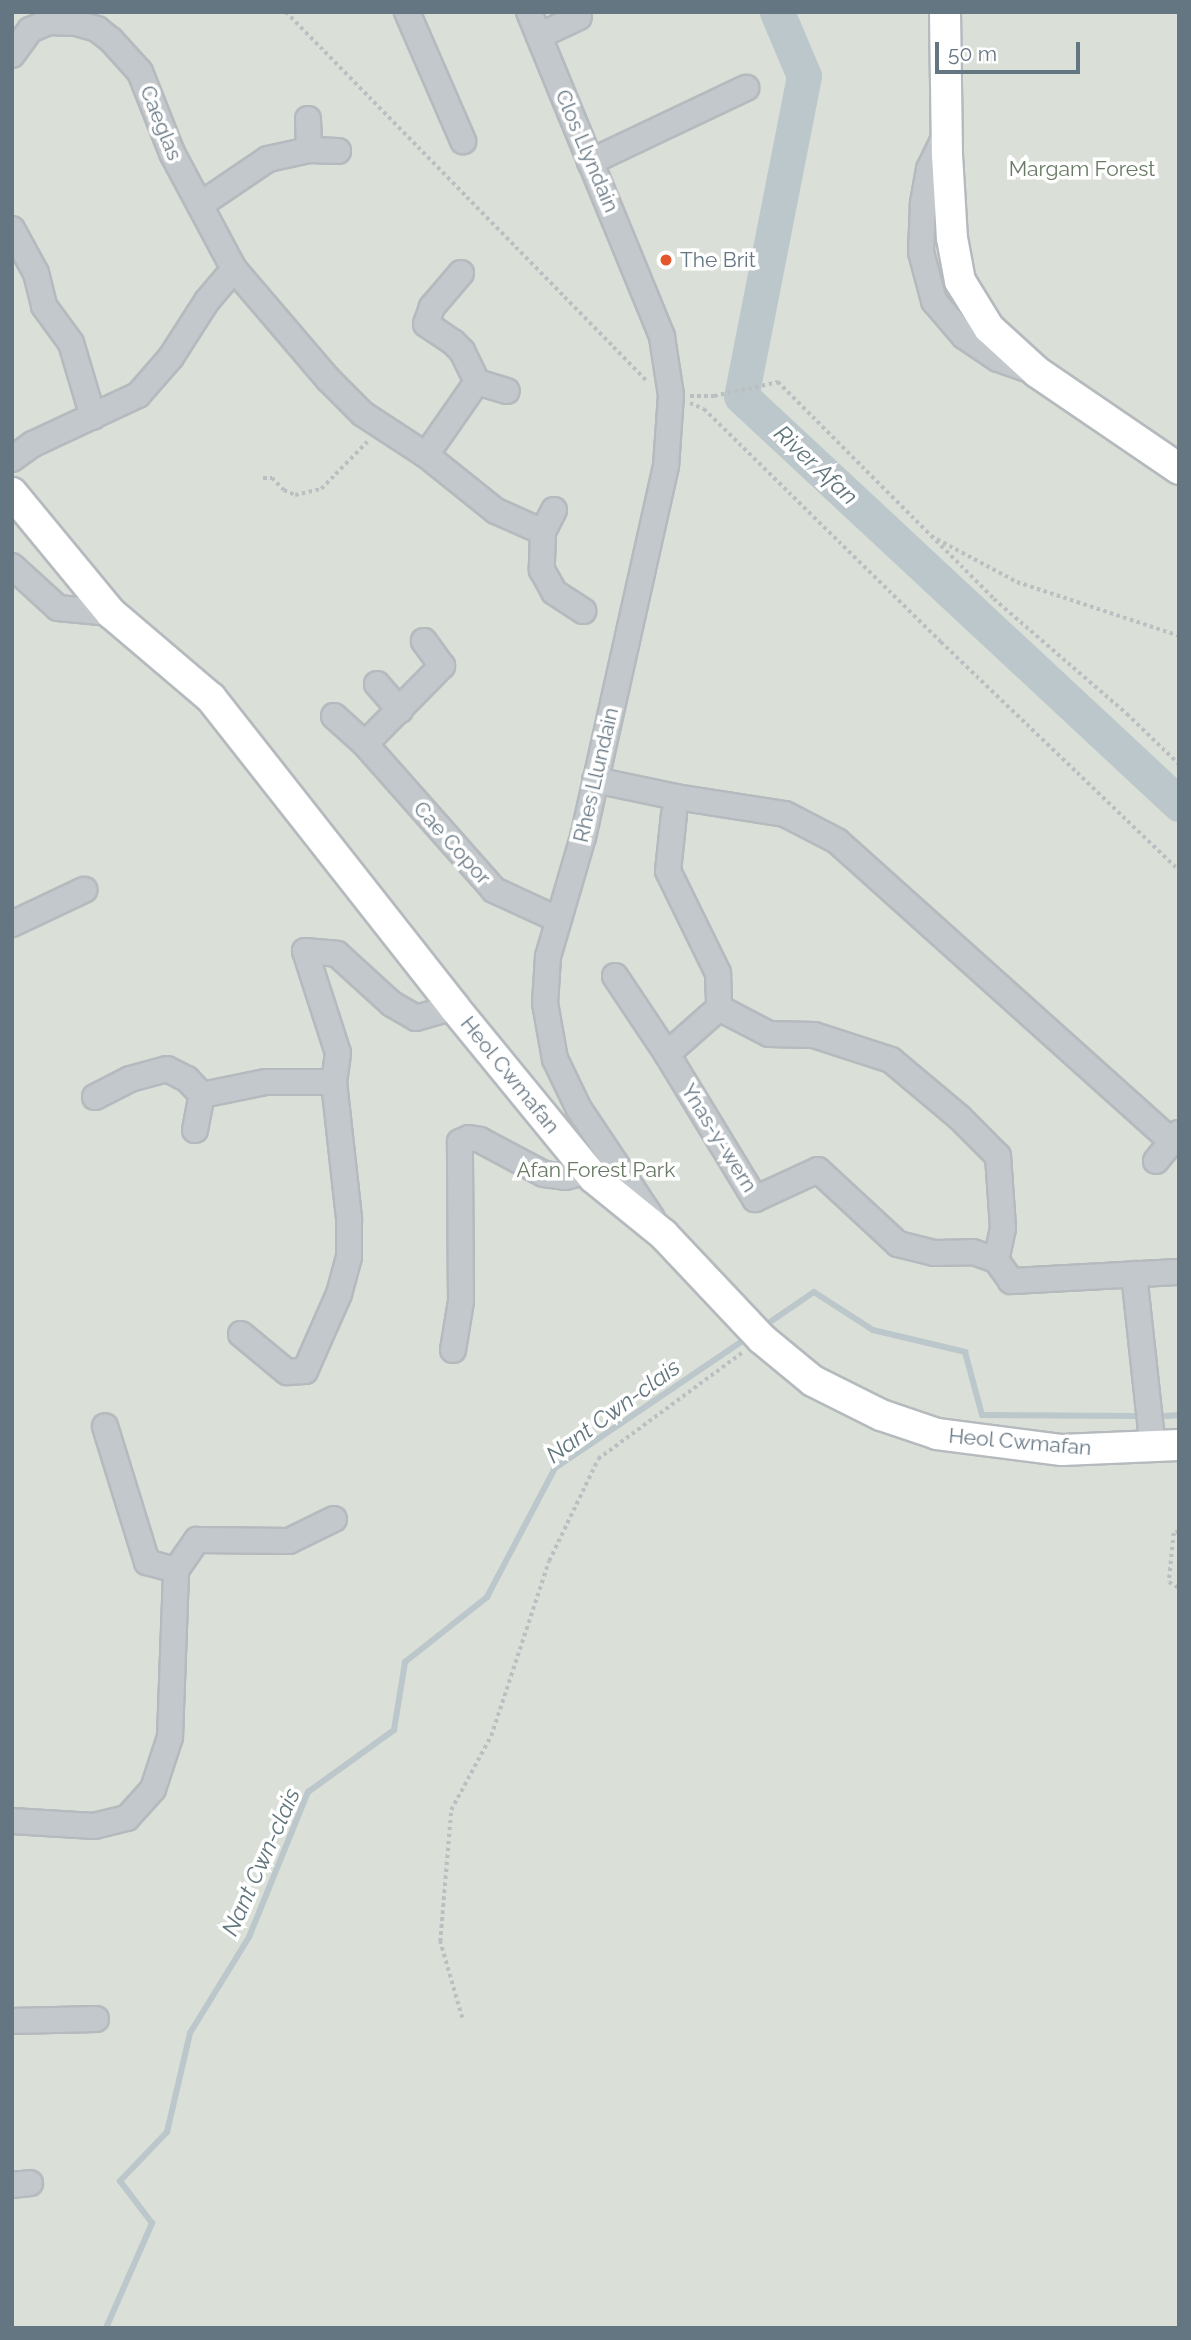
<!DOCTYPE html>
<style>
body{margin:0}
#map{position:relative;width:1191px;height:2340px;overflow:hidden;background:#fafaf8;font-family:Raleway,sans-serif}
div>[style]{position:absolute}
.green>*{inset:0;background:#dadfd7;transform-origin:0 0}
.stream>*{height:6px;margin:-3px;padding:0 3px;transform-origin:3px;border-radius:3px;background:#bbc7cb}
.river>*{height:35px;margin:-17.5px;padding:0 17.5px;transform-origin:17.5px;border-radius:17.5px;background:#bbc7cb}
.path>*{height:3.5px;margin-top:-1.75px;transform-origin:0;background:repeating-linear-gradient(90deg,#bbbfc2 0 3.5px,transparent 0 7px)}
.roads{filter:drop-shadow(2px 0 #b5babe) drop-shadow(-2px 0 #b5babe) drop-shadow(0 2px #b5babe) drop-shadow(0 -2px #b5babe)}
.minor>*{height:24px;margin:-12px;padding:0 12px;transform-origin:12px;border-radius:12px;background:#c3c8cc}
.major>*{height:30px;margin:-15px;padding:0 15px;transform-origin:15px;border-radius:15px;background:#fff}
.dots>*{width:19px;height:19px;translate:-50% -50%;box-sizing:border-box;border:4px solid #fff;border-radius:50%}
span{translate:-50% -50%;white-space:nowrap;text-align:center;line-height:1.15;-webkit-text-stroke:7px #fff;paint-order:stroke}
.street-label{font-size:21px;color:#657683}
.park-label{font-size:21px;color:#687a64}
.poi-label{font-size:21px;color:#657683}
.left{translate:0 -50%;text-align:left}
.water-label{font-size:23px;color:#60757c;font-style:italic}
.frame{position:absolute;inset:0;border:14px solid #657683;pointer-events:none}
.scale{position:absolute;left:935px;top:42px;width:145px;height:32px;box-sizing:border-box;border:4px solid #657683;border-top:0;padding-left:9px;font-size:21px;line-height:24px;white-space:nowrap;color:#657683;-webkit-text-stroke:5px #fff;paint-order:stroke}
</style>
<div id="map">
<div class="green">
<i style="left:12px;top:12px;width:1167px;height:2316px"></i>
</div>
<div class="stream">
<i style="left:770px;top:1322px;width:53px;rotate:-34.3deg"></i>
<i style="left:814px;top:1292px;width:70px;rotate:32.8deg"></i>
<i style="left:873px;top:1330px;width:95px;rotate:13.4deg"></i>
<i style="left:965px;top:1352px;width:65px;rotate:74.9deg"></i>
<i style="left:982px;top:1415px;width:152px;rotate:0.4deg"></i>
<i style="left:1166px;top:1416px;width:13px;rotate:-4deg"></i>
<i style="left:106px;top:2328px;width:115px;rotate:-66.3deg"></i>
<i style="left:152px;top:2223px;width:53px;rotate:-127.3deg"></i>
<i style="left:120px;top:2181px;width:68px;rotate:-46.2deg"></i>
<i style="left:167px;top:2132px;width:102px;rotate:-76.9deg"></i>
<i style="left:190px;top:2033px;width:113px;rotate:-58.4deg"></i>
<i style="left:249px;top:1937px;width:157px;rotate:-67.9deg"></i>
<i style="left:308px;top:1792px;width:106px;rotate:-35.8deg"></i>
<i style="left:394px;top:1730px;width:69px;rotate:-80.8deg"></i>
<i style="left:405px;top:1662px;width:105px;rotate:-38.4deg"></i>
<i style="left:487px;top:1597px;width:146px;rotate:-62.2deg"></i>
<i style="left:555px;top:1468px;width:225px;rotate:-34.1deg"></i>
</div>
<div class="river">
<i style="left:777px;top:12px;width:69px;rotate:67.1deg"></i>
<i style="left:804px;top:76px;width:326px;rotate:101.1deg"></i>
<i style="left:741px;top:396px;width:599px;rotate:42.97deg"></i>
</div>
<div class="path">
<i style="left:286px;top:12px;width:515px;rotate:45.63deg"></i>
<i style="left:690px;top:396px;width:24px"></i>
<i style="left:714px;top:396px;width:66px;rotate:-12.3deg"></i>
<i style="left:778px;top:382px;width:306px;rotate:45.1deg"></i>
<i style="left:994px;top:599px;width:176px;rotate:40.8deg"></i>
<i style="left:1127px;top:714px;width:72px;rotate:43.9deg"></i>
<i style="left:690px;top:403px;width:15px;rotate:23deg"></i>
<i style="left:704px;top:409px;width:332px;rotate:44.5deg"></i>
<i style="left:941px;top:642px;width:330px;rotate:43.8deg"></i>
<i style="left:263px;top:478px;width:9px"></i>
<i style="left:272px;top:478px;width:17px;rotate:45deg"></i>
<i style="left:284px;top:490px;width:12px;rotate:24deg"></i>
<i style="left:295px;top:495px;width:27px;rotate:-13deg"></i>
<i style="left:321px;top:489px;width:66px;rotate:-45.6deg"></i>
<i style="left:931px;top:536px;width:98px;rotate:28.1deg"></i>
<i style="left:1017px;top:582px;width:171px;rotate:18.4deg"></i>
<i style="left:1179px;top:1532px;width:5px;rotate:169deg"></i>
<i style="left:1174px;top:1533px;width:49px;rotate:95.8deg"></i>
<i style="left:1169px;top:1582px;width:12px;rotate:31deg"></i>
<i style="left:462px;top:2018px;width:79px;rotate:-106.1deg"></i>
<i style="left:440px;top:1942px;width:132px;rotate:-85.2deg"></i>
<i style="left:451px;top:1810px;width:84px;rotate:-61.6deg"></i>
<i style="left:491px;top:1736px;width:184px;rotate:-71.7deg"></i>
<i style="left:549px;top:1561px;width:113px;rotate:-64.3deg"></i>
<i style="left:598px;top:1459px;width:179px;rotate:-36.4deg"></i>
</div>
<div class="roads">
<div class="minor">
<i style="left:407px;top:12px;width:141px;rotate:66.5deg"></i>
<i style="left:529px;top:12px;width:351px;rotate:67.7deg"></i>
<i style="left:662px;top:337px;width:59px;rotate:81.2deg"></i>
<i style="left:671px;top:395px;width:71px;rotate:94deg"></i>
<i style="left:666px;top:466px;width:380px;rotate:102.6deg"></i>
<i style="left:583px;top:837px;width:125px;rotate:106.3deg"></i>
<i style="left:548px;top:957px;width:46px;rotate:93.7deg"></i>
<i style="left:545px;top:1003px;width:57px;rotate:79.9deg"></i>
<i style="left:555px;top:1059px;width:55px;rotate:64.4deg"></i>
<i style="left:579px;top:1109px;width:131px;rotate:56.2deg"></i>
<i style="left:539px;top:36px;width:44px;rotate:-25.4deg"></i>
<i style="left:12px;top:55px;width:31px;rotate:-54deg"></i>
<i style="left:30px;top:30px;width:21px;rotate:-23deg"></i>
<i style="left:49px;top:22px;width:27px;rotate:2deg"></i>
<i style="left:76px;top:23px;width:22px;rotate:16deg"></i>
<i style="left:97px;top:29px;width:18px;rotate:38deg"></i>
<i style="left:111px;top:40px;width:43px;rotate:47.8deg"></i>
<i style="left:140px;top:72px;width:87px;rotate:68.4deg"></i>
<i style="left:172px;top:153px;width:132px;rotate:61.9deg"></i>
<i style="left:234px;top:269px;width:145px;rotate:49.5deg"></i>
<i style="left:328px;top:379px;width:49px;rotate:45deg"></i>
<i style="left:363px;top:414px;width:75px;rotate:33.1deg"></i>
<i style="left:426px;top:455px;width:90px;rotate:38.7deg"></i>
<i style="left:496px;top:511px;width:51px;rotate:24.1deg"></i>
<i style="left:308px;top:119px;width:31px;rotate:88deg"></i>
<i style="left:947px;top:132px;width:41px;rotate:115.9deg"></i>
<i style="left:929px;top:169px;width:36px;rotate:100deg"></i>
<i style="left:923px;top:204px;width:48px;rotate:92.4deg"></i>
<i style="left:921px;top:252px;width:51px;rotate:75.1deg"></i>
<i style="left:934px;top:301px;width:46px;rotate:49.4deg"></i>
<i style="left:964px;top:336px;width:41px;rotate:34.1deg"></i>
<i style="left:998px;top:359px;width:37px;rotate:19deg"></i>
<i style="left:590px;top:162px;width:173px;rotate:-25.4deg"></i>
<i style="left:200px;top:205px;width:82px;rotate:-34.1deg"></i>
<i style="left:268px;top:159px;width:42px;rotate:-12.4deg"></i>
<i style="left:309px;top:150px;width:29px;rotate:2deg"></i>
<i style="left:12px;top:229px;width:50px;rotate:61.4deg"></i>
<i style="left:36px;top:273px;width:34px;rotate:76deg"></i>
<i style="left:44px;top:306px;width:46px;rotate:53.9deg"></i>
<i style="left:71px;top:343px;width:77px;rotate:73.4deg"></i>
<i style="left:461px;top:273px;width:45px;rotate:130.5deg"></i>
<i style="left:432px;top:307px;width:18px;rotate:109deg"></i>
<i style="left:426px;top:324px;width:32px;rotate:34deg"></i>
<i style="left:453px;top:342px;width:13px;rotate:45deg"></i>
<i style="left:462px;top:351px;width:34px;rotate:64deg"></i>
<i style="left:477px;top:382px;width:31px;rotate:17deg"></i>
<i style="left:426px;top:455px;width:89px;rotate:-55.1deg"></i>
<i style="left:12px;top:459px;width:26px;rotate:-36deg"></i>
<i style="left:33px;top:444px;width:116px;rotate:-25deg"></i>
<i style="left:138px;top:395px;width:50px;rotate:-49deg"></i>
<i style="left:171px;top:357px;width:67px;rotate:-57.3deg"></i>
<i style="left:207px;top:301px;width:42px;rotate:-49.8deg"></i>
<i style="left:554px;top:510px;width:25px;rotate:117deg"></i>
<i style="left:543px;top:532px;width:38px;rotate:92deg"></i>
<i style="left:542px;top:570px;width:25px;rotate:61deg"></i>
<i style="left:554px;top:592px;width:35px;rotate:33deg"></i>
<i style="left:12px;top:566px;width:62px;rotate:42.4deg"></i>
<i style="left:58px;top:608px;width:53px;rotate:5.4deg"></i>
<i style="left:377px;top:684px;width:35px;rotate:49deg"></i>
<i style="left:334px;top:716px;width:42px;rotate:42.1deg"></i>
<i style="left:365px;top:744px;width:195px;rotate:48.5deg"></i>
<i style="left:494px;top:890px;width:69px;rotate:24.7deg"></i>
<i style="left:365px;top:744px;width:110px;rotate:-45.4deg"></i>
<i style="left:442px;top:666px;width:31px;rotate:-126deg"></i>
<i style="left:595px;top:780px;width:83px;rotate:11.9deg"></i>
<i style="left:676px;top:797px;width:110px;rotate:8.9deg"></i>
<i style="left:785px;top:814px;width:59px;rotate:27.4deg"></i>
<i style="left:837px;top:841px;width:449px;rotate:41.9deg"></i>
<i style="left:674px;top:814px;width:57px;rotate:96deg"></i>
<i style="left:668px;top:871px;width:114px;rotate:63.9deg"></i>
<i style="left:718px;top:973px;width:35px;rotate:88deg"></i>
<i style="left:719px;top:1008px;width:69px;rotate:138.5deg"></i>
<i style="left:667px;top:1054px;width:170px;rotate:58.7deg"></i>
<i style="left:755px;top:1199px;width:69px;rotate:-24.7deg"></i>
<i style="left:818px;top:1170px;width:109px;rotate:42.8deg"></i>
<i style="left:898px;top:1244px;width:37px;rotate:14deg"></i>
<i style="left:934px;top:1253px;width:39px;rotate:-1deg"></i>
<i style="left:973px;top:1252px;width:24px;rotate:19deg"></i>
<i style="left:996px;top:1260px;width:26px;rotate:54deg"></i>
<i style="left:1011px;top:1281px;width:168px;rotate:-3.1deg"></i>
<i style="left:12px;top:924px;width:80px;rotate:-25.3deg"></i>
<i style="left:615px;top:976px;width:94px;rotate:56.3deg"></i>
<i style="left:719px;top:1008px;width:56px;rotate:27.5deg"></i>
<i style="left:769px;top:1034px;width:45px;rotate:1.3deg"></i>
<i style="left:814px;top:1035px;width:81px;rotate:18deg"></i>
<i style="left:891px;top:1060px;width:89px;rotate:40deg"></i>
<i style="left:959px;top:1117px;width:55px;rotate:45deg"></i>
<i style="left:998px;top:1156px;width:72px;rotate:86deg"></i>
<i style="left:1003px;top:1228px;width:33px;rotate:102deg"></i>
<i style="left:95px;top:1097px;width:39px;rotate:-27deg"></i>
<i style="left:130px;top:1079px;width:38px;rotate:-15deg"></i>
<i style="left:167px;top:1069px;width:22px;rotate:27deg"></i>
<i style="left:187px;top:1079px;width:22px;rotate:47deg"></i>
<i style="left:202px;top:1095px;width:65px;rotate:-11.5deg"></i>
<i style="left:266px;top:1082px;width:68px"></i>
<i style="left:334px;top:1082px;width:29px;rotate:-82deg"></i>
<i style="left:338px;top:1053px;width:107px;rotate:-107.9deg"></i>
<i style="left:305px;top:951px;width:32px;rotate:5deg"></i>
<i style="left:337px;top:954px;width:74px;rotate:42.3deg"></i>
<i style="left:392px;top:1004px;width:28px;rotate:30deg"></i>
<i style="left:416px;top:1018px;width:40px;rotate:-16deg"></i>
<i style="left:195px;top:1130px;width:36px;rotate:-79deg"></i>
<i style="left:1156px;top:1161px;width:36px;rotate:-51deg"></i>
<i style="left:1134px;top:1274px;width:175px;rotate:83.8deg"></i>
<i style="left:241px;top:1334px;width:60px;rotate:39.6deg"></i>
<i style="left:287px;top:1372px;width:18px;rotate:-3deg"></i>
<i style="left:305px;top:1371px;width:84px;rotate:-66.2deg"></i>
<i style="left:339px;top:1294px;width:38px;rotate:-75deg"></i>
<i style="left:349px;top:1257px;width:39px;rotate:-90deg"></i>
<i style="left:349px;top:1218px;width:137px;rotate:-96.3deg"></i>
<i style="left:453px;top:1350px;width:50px;rotate:-80.7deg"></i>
<i style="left:461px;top:1301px;width:159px;rotate:-90.4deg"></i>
<i style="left:460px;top:1142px;width:10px;rotate:-24deg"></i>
<i style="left:469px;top:1138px;width:11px;rotate:10deg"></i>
<i style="left:480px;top:1140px;width:72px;rotate:28deg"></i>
<i style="left:544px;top:1174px;width:21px;rotate:8deg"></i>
<i style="left:565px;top:1177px;width:25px;rotate:-14deg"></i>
<i style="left:176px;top:1570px;width:37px;rotate:-55deg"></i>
<i style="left:197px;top:1540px;width:92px;rotate:0.6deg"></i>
<i style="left:289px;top:1541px;width:50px;rotate:-26.1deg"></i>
<i style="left:12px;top:1821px;width:82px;rotate:3.5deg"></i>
<i style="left:94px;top:1826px;width:34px;rotate:-14deg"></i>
<i style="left:127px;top:1818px;width:39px;rotate:-48deg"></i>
<i style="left:153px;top:1789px;width:55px;rotate:-71.9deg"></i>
<i style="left:170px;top:1737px;width:167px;rotate:-87.9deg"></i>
<i style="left:176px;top:1570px;width:30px;rotate:-165deg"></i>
<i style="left:147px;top:1562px;width:142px;rotate:-107.2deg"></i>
<i style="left:12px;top:2021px;width:84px;rotate:-1.4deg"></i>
<i style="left:12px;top:2185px;width:18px;rotate:-6deg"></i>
</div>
<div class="major">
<i style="left:945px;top:12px;width:143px;rotate:89.2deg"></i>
<i style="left:947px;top:155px;width:83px;rotate:86.6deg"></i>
<i style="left:952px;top:238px;width:44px;rotate:79.5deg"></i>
<i style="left:960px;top:281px;width:55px;rotate:58.3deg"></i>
<i style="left:989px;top:328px;width:65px;rotate:42.5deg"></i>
<i style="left:1037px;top:372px;width:172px;rotate:34.3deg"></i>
<i style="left:12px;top:493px;width:156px;rotate:50.5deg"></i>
<i style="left:111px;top:613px;width:131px;rotate:40.4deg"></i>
<i style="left:211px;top:698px;width:393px;rotate:51.8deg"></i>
<i style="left:454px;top:1007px;width:221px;rotate:50.7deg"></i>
<i style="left:594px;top:1178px;width:89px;rotate:39.1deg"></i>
<i style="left:663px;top:1234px;width:144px;rotate:46.7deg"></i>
<i style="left:762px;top:1339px;width:66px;rotate:39.5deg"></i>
<i style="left:813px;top:1381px;width:76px;rotate:26.6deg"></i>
<i style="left:881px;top:1415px;width:59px;rotate:18.7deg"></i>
<i style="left:937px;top:1434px;width:126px;rotate:7.3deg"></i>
<i style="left:1062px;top:1450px;width:117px;rotate:-2.4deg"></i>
</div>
</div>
<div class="dots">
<i style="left:666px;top:260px;background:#e4572e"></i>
</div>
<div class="street-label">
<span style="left:161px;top:123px;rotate:68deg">Caeglas</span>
<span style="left:587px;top:151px;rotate:67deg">Clos Llyndain</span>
<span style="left:596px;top:775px;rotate:-77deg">Rhes Llundain</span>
<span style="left:452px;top:843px;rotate:48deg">Cae Copor</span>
<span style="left:510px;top:1075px;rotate:51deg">Heol Cwmafan</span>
<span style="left:719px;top:1138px;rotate:58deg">Ynas-y-wern</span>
<span style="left:1020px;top:1442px;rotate:5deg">Heol Cwmafan</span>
</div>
<div class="park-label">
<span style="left:1082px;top:169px">Margam Forest</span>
<span style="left:596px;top:1170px">Afan Forest Park</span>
</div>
<div class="poi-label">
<span class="left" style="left:680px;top:260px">The Brit</span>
</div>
<div class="water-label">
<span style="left:816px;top:465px;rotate:43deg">River Afan</span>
<span style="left:613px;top:1411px;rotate:-36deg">Nant Cwn-clais</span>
<span style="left:261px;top:1862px;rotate:-66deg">Nant Cwn-clais</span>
</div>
<div class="frame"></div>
<div class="scale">50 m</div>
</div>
